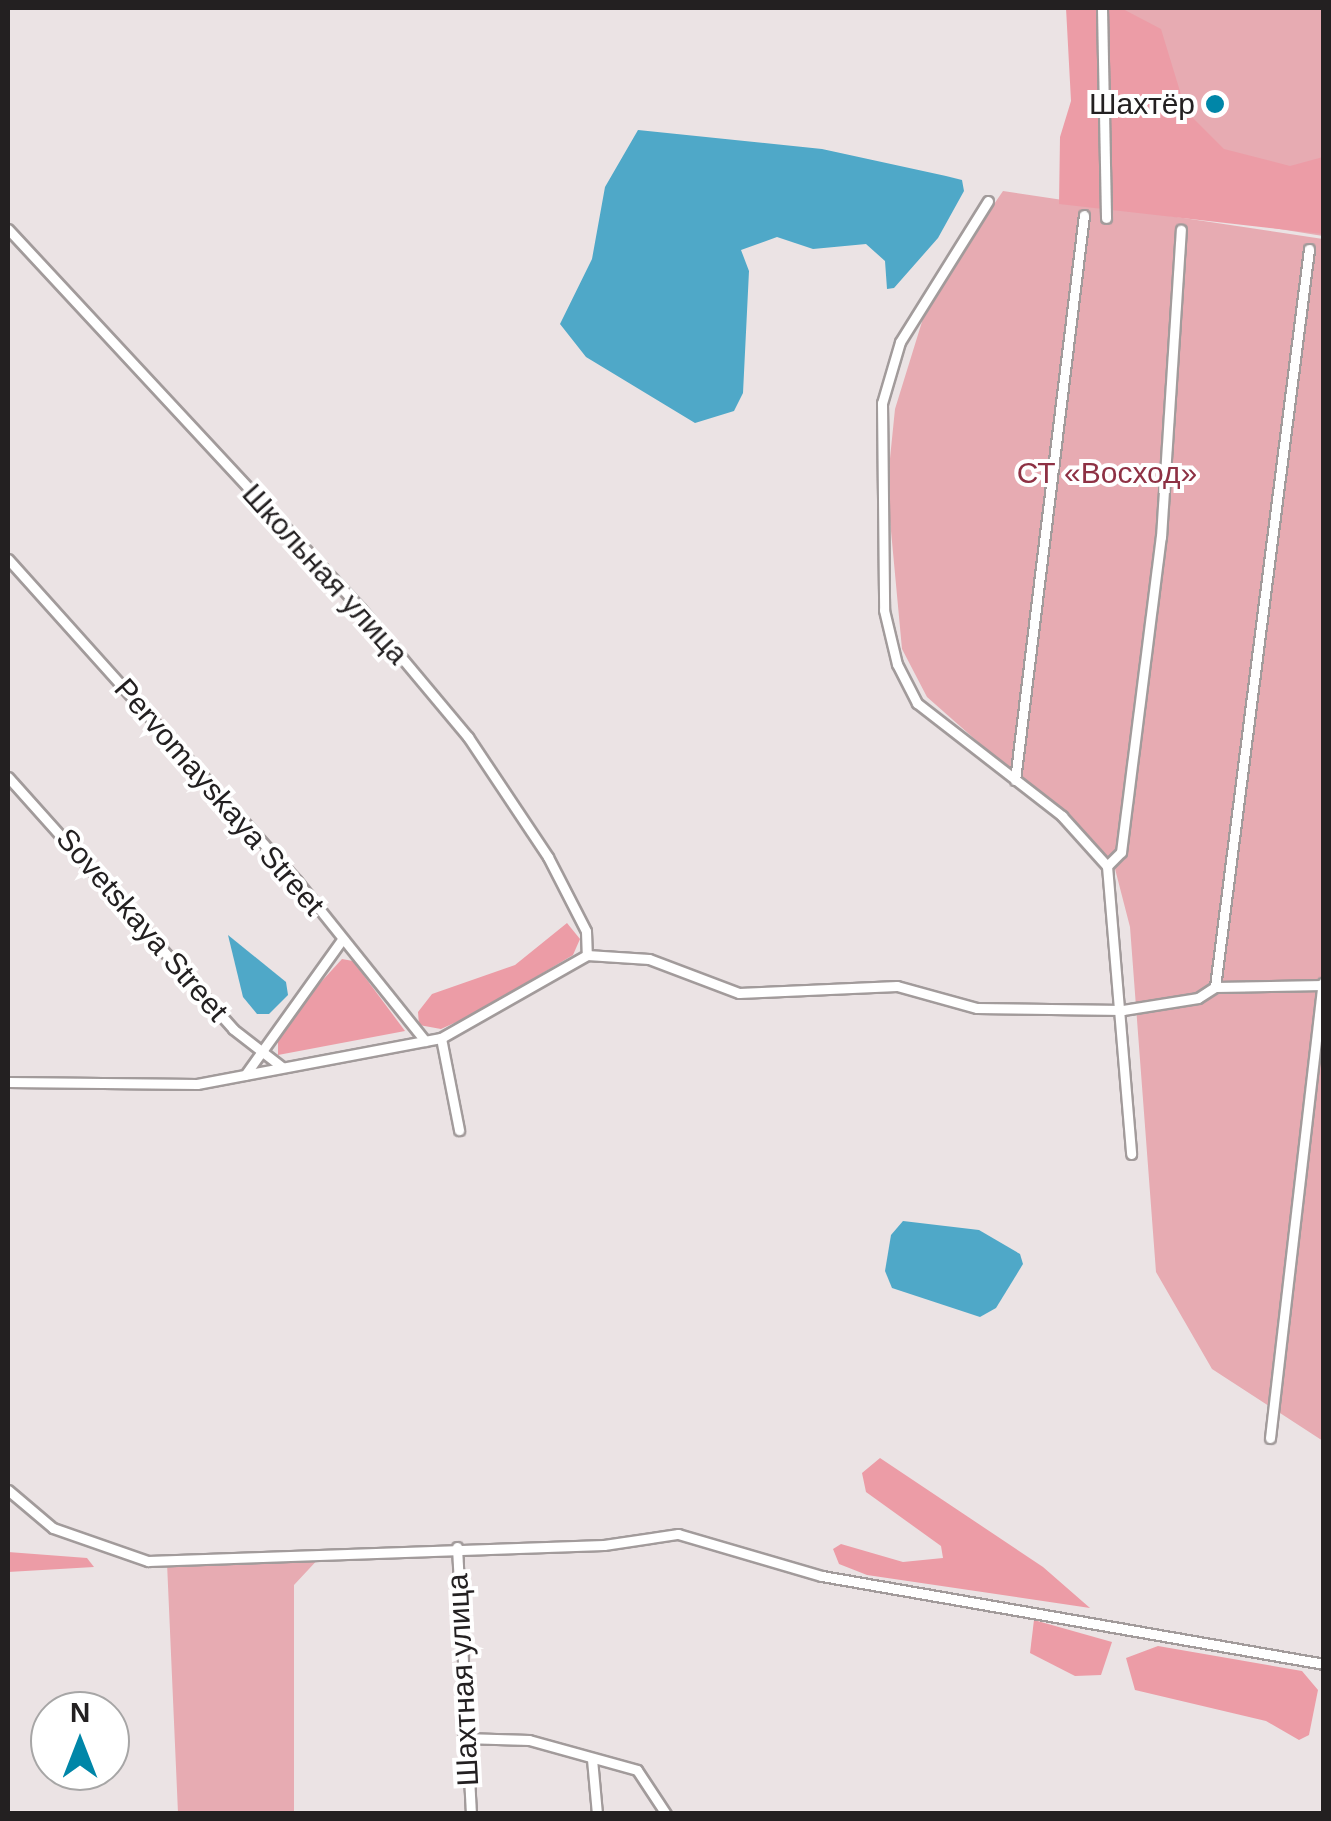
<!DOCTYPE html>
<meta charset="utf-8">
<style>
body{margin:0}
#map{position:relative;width:1331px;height:1821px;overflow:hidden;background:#ebe3e4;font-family:Helvetica,sans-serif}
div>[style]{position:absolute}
.green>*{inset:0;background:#e7abb2}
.forest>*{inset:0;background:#ec9ca6}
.water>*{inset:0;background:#4fa8c8}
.roads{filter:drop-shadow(2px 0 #a29b9b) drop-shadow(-2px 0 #a29b9b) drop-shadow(0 2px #a29b9b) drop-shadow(0 -2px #a29b9b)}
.minor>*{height:9px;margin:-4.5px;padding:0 4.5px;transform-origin:4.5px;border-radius:4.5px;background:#fff}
.dots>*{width:28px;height:28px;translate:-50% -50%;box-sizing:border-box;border:5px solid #fff;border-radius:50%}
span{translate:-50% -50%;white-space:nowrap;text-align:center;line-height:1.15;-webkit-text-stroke:8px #fff;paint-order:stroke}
.poi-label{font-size:30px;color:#232021}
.right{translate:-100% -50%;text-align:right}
.park-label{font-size:30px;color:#8e3144}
.street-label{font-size:30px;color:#232021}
.frame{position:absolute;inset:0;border:10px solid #232021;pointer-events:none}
.north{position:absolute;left:30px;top:1691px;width:100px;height:100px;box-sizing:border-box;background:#fff;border:2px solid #a7a6a6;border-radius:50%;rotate:0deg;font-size:28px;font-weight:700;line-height:40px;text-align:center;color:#232021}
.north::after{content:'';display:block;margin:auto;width:35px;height:45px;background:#0086a8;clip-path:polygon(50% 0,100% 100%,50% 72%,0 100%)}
</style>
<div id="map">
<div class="green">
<i style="clip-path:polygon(1107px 8px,1323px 8px,1323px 236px,1106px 201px)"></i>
<i style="clip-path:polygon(1003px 191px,1323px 239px,1323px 1441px,1212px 1369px,1156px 1272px,1130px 927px,1113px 861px,927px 697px,902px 649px,887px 488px,895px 409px,929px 299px)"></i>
<i style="clip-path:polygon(322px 1555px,294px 1585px,294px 1813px,178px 1813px,167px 1563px)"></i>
</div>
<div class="forest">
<i style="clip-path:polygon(1066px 8px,1121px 8px,1161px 29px,1186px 111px,1224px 149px,1290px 166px,1323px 157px,1323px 234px,1059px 204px,1060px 137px,1071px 101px)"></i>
<i style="clip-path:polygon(567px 923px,580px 939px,573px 955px,474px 1014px,441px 1029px,419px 1025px,418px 1012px,432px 994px,515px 965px)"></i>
<i style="clip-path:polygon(342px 959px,353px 961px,405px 1031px,278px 1055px,278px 1029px)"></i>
<i style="clip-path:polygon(880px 1458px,1043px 1567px,1090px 1608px,867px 1575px,839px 1564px,833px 1549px,841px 1544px,903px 1562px,943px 1558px,941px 1546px,866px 1492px,862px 1473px)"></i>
<i style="clip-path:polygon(8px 1552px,87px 1558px,94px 1567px,8px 1572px)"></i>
<i style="clip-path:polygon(1034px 1620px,1112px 1642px,1101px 1675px,1075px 1676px,1030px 1653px)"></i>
<i style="clip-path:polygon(1158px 1646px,1302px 1671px,1318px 1690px,1309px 1735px,1299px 1740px,1266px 1721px,1135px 1690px,1126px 1658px)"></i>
</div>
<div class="water">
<i style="clip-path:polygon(638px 130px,822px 149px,946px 176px,962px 180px,964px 191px,938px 238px,894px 288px,887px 289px,885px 261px,866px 244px,813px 249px,777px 237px,741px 250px,749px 271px,743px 393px,734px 411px,695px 423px,586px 357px,560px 324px,592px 259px,605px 187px)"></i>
<i style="clip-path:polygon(228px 935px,286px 982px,288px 995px,269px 1014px,257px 1014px,243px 997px)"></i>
<i style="clip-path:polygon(903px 1221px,979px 1230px,1020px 1254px,1023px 1264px,996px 1308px,980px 1317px,892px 1288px,885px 1271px,891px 1235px)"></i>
</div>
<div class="roads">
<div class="minor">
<i style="left:1102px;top:8px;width:210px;rotate:88.9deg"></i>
<i style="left:988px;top:201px;width:166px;rotate:122deg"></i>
<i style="left:900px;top:342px;width:64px;rotate:106.4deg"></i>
<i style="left:882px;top:403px;width:207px;rotate:89.4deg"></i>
<i style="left:884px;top:610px;width:56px;rotate:76.5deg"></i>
<i style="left:897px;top:664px;width:44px;rotate:62.9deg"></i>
<i style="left:917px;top:703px;width:184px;rotate:37.9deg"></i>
<i style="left:1062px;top:816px;width:67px;rotate:48deg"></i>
<i style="left:1107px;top:866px;width:289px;rotate:85.2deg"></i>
<i style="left:8px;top:229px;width:519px;rotate:47.11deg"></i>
<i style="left:361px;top:609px;width:167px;rotate:50.1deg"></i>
<i style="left:468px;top:737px;width:144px;rotate:56.3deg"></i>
<i style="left:548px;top:857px;width:83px;rotate:62.8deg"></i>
<i style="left:586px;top:931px;width:24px;rotate:88deg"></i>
<i style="left:8px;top:559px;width:433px;rotate:48.1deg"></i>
<i style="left:297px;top:881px;width:205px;rotate:51.3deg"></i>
<i style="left:8px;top:777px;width:338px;rotate:48.2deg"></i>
<i style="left:233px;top:1029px;width:62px;rotate:37.8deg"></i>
<i style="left:1015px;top:780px;width:569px;rotate:-83.04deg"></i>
<i style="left:1107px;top:866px;width:20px;rotate:-45deg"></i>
<i style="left:1121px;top:852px;width:318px;rotate:-82.8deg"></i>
<i style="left:1161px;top:537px;width:308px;rotate:-86.3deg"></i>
<i style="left:1215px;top:987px;width:744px;rotate:-82.74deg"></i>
<i style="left:441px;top:1038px;width:94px;rotate:78.9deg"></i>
<i style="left:245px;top:1075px;width:165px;rotate:-54.4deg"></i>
<i style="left:8px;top:1082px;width:189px;rotate:0.6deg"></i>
<i style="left:197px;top:1084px;width:248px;rotate:-10.7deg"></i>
<i style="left:441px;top:1038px;width:168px;rotate:-29.6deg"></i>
<i style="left:587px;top:955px;width:62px;rotate:3.7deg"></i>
<i style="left:649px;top:959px;width:96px;rotate:20.7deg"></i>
<i style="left:739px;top:993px;width:158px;rotate:-2.5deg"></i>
<i style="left:897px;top:986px;width:83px;rotate:15.4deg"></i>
<i style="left:977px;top:1008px;width:146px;rotate:0.8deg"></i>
<i style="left:1123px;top:1010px;width:76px;rotate:-9.1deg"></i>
<i style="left:1198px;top:998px;width:20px;rotate:-33deg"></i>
<i style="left:1215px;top:987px;width:108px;rotate:-1.1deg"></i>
<i style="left:1270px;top:1438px;width:458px;rotate:-83.4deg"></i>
<i style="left:8px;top:1490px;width:59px;rotate:40.2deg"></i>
<i style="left:53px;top:1528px;width:101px;rotate:19.2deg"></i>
<i style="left:148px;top:1561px;width:456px;rotate:-2deg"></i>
<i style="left:604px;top:1545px;width:75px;rotate:-8.5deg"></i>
<i style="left:678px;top:1534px;width:150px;rotate:16.3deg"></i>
<i style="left:822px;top:1576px;width:510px;rotate:9.94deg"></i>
<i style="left:457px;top:1547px;width:267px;rotate:87deg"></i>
<i style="left:463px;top:1738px;width:66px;rotate:1.7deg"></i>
<i style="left:529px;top:1740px;width:112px;rotate:15.5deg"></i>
<i style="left:637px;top:1770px;width:53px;rotate:56.6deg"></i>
<i style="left:592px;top:1759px;width:55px;rotate:84.8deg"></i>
</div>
</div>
<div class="dots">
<i style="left:1215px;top:104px;background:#0086a8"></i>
</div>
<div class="poi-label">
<span class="right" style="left:1195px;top:104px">Шахтёр</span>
</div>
<div class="park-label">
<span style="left:1107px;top:473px">СТ «Восход»</span>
</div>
<div class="street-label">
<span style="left:325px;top:574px;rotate:48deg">Школьная улица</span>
<span style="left:219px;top:797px;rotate:49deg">Pervomayskaya Street</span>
<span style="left:142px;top:925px;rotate:49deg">Sovetskaya Street</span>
<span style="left:463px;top:1680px;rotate:-93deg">Шахтная улица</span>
</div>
<div class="frame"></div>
<div class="north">N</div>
</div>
